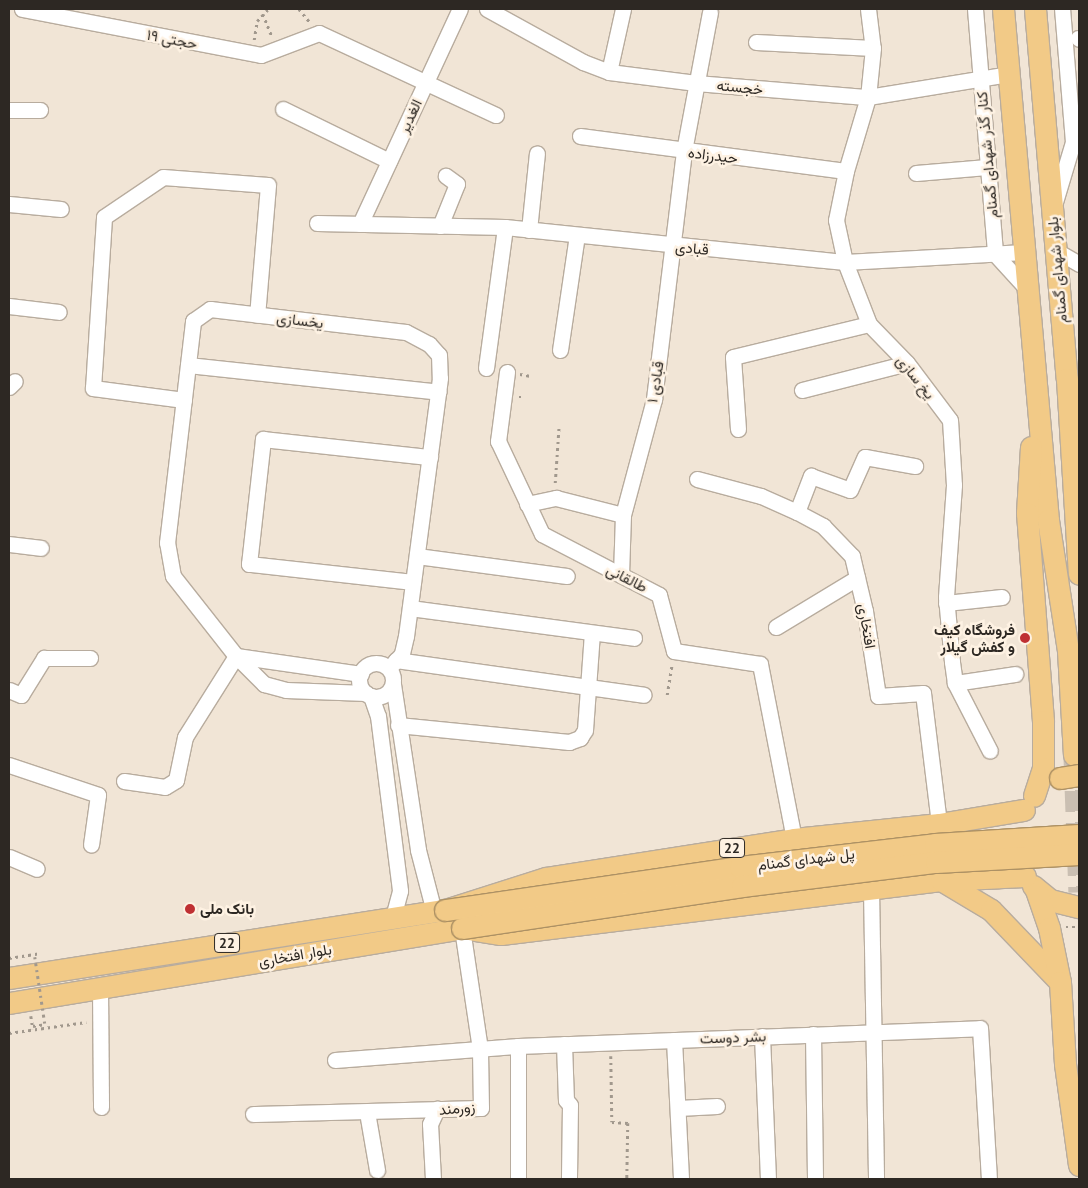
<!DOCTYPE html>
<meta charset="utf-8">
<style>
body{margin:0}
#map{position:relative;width:1088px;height:1188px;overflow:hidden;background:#f1e5d6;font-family:"PT Sans",Vazirmatn,sans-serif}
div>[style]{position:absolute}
.highway-tunnel>*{height:21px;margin-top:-10.5px;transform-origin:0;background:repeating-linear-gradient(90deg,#cabfb2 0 21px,transparent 0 32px)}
.path>*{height:2.5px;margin-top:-1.25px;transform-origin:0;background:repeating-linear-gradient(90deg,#a1988d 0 2.5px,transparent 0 6.5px)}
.roads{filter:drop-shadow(1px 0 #b8ac9e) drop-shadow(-1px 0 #b8ac9e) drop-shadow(0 1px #b8ac9e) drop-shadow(0 -1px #b8ac9e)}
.minor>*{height:15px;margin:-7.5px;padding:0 7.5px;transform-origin:7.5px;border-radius:7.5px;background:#fff}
.minor>.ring{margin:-7.5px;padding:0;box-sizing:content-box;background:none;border:15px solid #fff;border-radius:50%}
.highway>*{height:21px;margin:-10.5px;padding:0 10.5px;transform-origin:10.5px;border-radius:10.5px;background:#f2ca87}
.path-bridge>*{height:2.5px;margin-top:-1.25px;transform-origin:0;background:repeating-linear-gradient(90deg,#a1988d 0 2.5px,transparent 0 6.5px)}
.bridges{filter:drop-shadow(1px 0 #ad9164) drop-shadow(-1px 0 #ad9164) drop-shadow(0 1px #ad9164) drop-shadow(0 -1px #ad9164)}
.highway-bridge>*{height:21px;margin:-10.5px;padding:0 10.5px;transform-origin:10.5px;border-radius:10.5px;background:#f2ca87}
.dots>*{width:14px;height:14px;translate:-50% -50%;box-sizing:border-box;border:2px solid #fef2e3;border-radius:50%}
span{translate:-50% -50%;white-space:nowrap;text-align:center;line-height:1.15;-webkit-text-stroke:5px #fef2e3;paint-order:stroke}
.shield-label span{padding:1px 4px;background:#fef2e3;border:1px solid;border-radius:4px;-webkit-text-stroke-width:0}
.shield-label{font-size:14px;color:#2d2823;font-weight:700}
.street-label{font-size:15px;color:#2d2823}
.poi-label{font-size:15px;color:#2d2823;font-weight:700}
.right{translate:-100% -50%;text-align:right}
.left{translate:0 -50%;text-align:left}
.frame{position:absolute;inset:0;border:10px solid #2d2823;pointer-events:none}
</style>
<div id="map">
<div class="highway-tunnel">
<i style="left:1074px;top:758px;width:134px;rotate:87.9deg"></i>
</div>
<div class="path">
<i style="left:293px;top:9px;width:6px"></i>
<i style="left:299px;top:9px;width:17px;rotate:50deg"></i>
<i style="left:263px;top:14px;width:24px;rotate:68deg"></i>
<i style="left:254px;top:40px;width:19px;rotate:-81deg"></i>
<i style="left:257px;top:21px;width:16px;rotate:-47deg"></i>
<i style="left:520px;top:374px;width:11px;rotate:10deg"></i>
<i style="left:519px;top:397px;width:6px"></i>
<i style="left:555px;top:483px;width:58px;rotate:-86.1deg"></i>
<i style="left:667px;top:695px;width:30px;rotate:-81deg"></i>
<i style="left:1066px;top:927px;width:13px"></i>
<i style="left:9px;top:958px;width:31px;rotate:-9deg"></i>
<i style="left:31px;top:1016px;width:13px;rotate:81deg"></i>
<i style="left:33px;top:1026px;width:12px;rotate:-9deg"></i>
<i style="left:9px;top:1033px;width:78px;rotate:-8.1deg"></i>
<i style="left:611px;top:1056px;width:66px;rotate:89.1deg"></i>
<i style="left:612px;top:1122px;width:16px;rotate:4deg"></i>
<i style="left:628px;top:1123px;width:56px;rotate:91deg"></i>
</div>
<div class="roads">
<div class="minor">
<i style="left:22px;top:9px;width:243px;rotate:10.9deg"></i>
<i style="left:261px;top:55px;width:62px;rotate:-20.8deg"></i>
<i style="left:319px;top:33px;width:195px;rotate:24.9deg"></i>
<i style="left:487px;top:9px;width:110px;rotate:28.9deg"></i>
<i style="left:583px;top:62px;width:28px;rotate:21deg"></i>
<i style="left:609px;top:72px;width:88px;rotate:7.2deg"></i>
<i style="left:696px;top:83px;width:173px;rotate:4.7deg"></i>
<i style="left:868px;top:97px;width:142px;rotate:-9.3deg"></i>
<i style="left:868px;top:9px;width:39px;rotate:83deg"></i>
<i style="left:873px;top:48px;width:49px;rotate:95.8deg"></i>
<i style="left:868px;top:97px;width:77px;rotate:106.6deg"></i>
<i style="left:846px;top:171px;width:50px;rotate:101.5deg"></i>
<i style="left:836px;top:220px;width:43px;rotate:77.9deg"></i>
<i style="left:845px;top:262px;width:66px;rotate:68.8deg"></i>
<i style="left:869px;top:324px;width:54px;rotate:45.7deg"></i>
<i style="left:907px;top:363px;width:71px;rotate:53deg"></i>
<i style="left:950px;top:420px;width:65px;rotate:86.5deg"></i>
<i style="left:954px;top:485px;width:112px;rotate:94.1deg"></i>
<i style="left:946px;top:597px;width:65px;rotate:84.7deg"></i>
<i style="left:952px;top:662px;width:21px;rotate:82deg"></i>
<i style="left:955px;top:683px;width:76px;rotate:62.8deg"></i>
<i style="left:975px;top:9px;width:246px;rotate:85.3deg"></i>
<i style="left:995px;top:254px;width:47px;rotate:47.6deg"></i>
<i style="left:1078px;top:38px;width:1px;rotate:45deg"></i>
<i style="left:756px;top:42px;width:117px;rotate:2.9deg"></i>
<i style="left:609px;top:72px;width:65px;rotate:-77.5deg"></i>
<i style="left:283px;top:109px;width:118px;rotate:26.1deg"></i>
<i style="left:9px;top:110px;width:31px"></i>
<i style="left:580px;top:136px;width:268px;rotate:7.5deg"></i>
<i style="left:916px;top:173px;width:71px;rotate:-4.8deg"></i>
<i style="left:1055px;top:202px;width:63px;rotate:-73.3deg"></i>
<i style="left:1073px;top:142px;width:133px;rotate:-94.7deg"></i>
<i style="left:9px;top:204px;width:52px;rotate:5.5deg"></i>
<i style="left:317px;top:223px;width:188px;rotate:1.2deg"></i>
<i style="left:505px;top:227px;width:342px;rotate:5.9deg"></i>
<i style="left:845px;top:262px;width:179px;rotate:-3.2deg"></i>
<i style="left:360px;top:224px;width:237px;rotate:-65.1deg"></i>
<i style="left:440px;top:226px;width:45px;rotate:-68deg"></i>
<i style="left:457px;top:184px;width:14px;rotate:-144deg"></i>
<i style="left:529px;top:230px;width:77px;rotate:-84.1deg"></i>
<i style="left:1055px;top:250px;width:28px;rotate:30deg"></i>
<i style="left:9px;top:306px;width:50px;rotate:6.8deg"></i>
<i style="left:560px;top:350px;width:116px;rotate:-81.6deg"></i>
<i style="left:188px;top:365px;width:252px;rotate:6.1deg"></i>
<i style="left:486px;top:368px;width:142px;rotate:-82.3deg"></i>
<i style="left:507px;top:372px;width:70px;rotate:97.4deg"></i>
<i style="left:498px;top:441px;width:103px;rotate:64.7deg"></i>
<i style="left:542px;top:534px;width:132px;rotate:27.5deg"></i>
<i style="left:659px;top:595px;width:58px;rotate:75deg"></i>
<i style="left:674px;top:651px;width:87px;rotate:8.6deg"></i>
<i style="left:760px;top:664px;width:178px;rotate:79deg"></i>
<i style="left:9px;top:387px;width:8px;rotate:-45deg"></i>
<i style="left:802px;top:390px;width:108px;rotate:-14.4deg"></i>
<i style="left:184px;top:400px;width:92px;rotate:-172.5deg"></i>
<i style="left:93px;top:388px;width:171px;rotate:-86.3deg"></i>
<i style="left:104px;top:217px;width:71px;rotate:-34.1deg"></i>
<i style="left:163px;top:177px;width:105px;rotate:4.4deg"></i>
<i style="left:268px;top:185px;width:130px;rotate:94.8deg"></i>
<i style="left:738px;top:429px;width:72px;rotate:-94deg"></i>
<i style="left:733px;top:357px;width:140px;rotate:-13.6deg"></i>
<i style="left:697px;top:479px;width:66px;rotate:14.9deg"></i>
<i style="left:761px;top:496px;width:39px;rotate:24deg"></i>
<i style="left:797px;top:512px;width:30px;rotate:28deg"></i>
<i style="left:823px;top:526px;width:42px;rotate:46deg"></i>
<i style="left:852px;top:556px;width:57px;rotate:76.7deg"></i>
<i style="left:865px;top:611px;width:86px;rotate:81.3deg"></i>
<i style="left:878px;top:696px;width:45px;rotate:-3.8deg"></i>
<i style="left:923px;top:693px;width:132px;rotate:83deg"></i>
<i style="left:527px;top:504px;width:30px;rotate:-12deg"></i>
<i style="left:556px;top:498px;width:69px;rotate:14.2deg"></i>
<i style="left:797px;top:512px;width:39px;rotate:-69deg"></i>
<i style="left:811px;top:476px;width:41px;rotate:19.7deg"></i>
<i style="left:850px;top:490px;width:36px;rotate:-66deg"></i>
<i style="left:865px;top:457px;width:51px;rotate:10.2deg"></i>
<i style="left:9px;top:544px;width:32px;rotate:7deg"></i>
<i style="left:417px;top:556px;width:151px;rotate:7.6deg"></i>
<i style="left:621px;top:575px;width:60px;rotate:-88.1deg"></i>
<i style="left:623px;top:515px;width:120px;rotate:-75deg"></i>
<i style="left:654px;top:399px;width:250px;rotate:-83.1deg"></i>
<i style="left:684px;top:151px;width:141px;rotate:-79.4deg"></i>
<i style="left:413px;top:582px;width:165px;rotate:-173.7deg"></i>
<i style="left:249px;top:564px;width:126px;rotate:-83.6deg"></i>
<i style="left:263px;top:439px;width:168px;rotate:6.2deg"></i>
<i style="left:946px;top:603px;width:56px;rotate:-6.1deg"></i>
<i style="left:410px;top:608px;width:226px;rotate:7.6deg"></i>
<i style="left:776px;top:627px;width:95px;rotate:-31.2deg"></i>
<i style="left:396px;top:660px;width:250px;rotate:8deg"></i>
<i class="ring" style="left:359px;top:663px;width:19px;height:19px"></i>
<i style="left:361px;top:674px;width:126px;rotate:-171.8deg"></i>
<i style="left:236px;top:656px;width:40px;rotate:45deg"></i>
<i style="left:264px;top:684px;width:23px;rotate:15deg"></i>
<i style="left:286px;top:690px;width:80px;rotate:2.1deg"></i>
<i style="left:955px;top:683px;width:61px;rotate:-8.5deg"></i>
<i style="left:393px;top:684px;width:168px;rotate:81.4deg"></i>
<i style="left:418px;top:850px;width:64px;rotate:75.5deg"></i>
<i style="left:9px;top:690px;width:13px;rotate:23deg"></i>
<i style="left:21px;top:695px;width:44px;rotate:-58.1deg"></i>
<i style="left:44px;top:658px;width:46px"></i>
<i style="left:371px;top:696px;width:21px;rotate:71deg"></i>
<i style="left:378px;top:716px;width:176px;rotate:82.8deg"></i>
<i style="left:400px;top:891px;width:28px;rotate:105deg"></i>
<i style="left:398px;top:725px;width:172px;rotate:5.7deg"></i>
<i style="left:569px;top:742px;width:12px;rotate:-20deg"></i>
<i style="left:580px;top:738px;width:9px;rotate:-58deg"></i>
<i style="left:585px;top:730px;width:97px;rotate:-85.9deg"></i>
<i style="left:9px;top:765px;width:94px;rotate:18.6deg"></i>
<i style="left:98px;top:795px;width:50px;rotate:98deg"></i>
<i style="left:124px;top:781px;width:41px;rotate:8.3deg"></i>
<i style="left:165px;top:787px;width:13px;rotate:-32deg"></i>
<i style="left:176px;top:780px;width:44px;rotate:-78.2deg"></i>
<i style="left:185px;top:737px;width:96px;rotate:-57.8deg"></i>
<i style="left:236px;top:656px;width:102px;rotate:-128.2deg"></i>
<i style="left:173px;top:576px;width:34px;rotate:-100deg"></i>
<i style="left:167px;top:543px;width:224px;rotate:-83.3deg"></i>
<i style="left:193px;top:321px;width:21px;rotate:-35deg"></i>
<i style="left:210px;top:309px;width:197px;rotate:6.7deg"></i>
<i style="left:406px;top:332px;width:26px;rotate:28deg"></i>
<i style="left:429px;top:344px;width:15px;rotate:48deg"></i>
<i style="left:439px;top:355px;width:23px;rotate:88deg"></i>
<i style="left:440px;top:378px;width:260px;rotate:97.5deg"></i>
<i style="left:406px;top:636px;width:18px;rotate:103deg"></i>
<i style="left:402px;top:654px;width:19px;rotate:133deg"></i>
<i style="left:9px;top:857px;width:30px;rotate:23deg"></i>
<i style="left:871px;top:889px;width:290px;rotate:89deg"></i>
<i style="left:100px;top:988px;width:119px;rotate:89.5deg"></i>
<i style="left:813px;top:1034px;width:145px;rotate:89.2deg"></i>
<i style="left:762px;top:1036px;width:143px;rotate:87.6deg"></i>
<i style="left:674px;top:1040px;width:139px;rotate:87.1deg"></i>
<i style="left:564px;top:1044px;width:56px;rotate:88deg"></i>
<i style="left:566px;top:1100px;width:6px;rotate:51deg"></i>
<i style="left:570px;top:1105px;width:74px;rotate:90.8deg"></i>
<i style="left:335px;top:1060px;width:184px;rotate:-4.4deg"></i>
<i style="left:518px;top:1046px;width:462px;rotate:-2.2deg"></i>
<i style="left:980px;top:1028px;width:151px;rotate:86.6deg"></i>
<i style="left:678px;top:1108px;width:39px;rotate:-3deg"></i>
<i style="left:367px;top:1112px;width:59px;rotate:80.2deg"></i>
<i style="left:253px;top:1114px;width:228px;rotate:-1.5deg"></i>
<i style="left:481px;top:1108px;width:59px;rotate:-91deg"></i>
<i style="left:480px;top:1049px;width:122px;rotate:-98.5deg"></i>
<i style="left:433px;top:1179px;width:55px;rotate:-93.1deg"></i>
<i style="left:430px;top:1124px;width:17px;rotate:-65deg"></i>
<i style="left:518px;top:1179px;width:133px;rotate:-90deg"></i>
</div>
<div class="highway">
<i style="left:1003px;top:9px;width:513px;rotate:84.97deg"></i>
<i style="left:1048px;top:520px;width:133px;rotate:81.3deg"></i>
<i style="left:1068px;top:651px;width:104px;rotate:86.7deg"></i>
<i style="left:1035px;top:9px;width:371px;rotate:85.1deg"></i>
<i style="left:1067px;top:379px;width:195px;rotate:86.5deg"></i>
<i style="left:1031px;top:447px;width:66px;rotate:93.5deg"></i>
<i style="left:1027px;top:513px;width:209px;rotate:85.6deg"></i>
<i style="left:1043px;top:721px;width:47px;rotate:90deg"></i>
<i style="left:1043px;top:768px;width:29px;rotate:108deg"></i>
<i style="left:941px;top:880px;width:58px;rotate:31deg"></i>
<i style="left:991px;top:910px;width:98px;rotate:46.2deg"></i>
<i style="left:1033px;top:886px;width:22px;rotate:39deg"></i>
<i style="left:1050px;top:900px;width:30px;rotate:14deg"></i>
<i style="left:1036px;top:890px;width:40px;rotate:71.1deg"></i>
<i style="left:1049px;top:928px;width:55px;rotate:78.5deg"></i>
<i style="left:1060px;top:982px;width:82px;rotate:86.5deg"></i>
<i style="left:1065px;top:1064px;width:102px;rotate:82.1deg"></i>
<i style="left:9px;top:978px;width:441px;rotate:-8.9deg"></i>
<i style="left:445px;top:910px;width:105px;rotate:-17.7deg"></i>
<i style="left:545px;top:878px;width:252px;rotate:-8.9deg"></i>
<i style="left:794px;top:839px;width:146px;rotate:-5.9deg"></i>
<i style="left:939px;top:824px;width:86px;rotate:-9.4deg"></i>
<i style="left:9px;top:1003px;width:459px;rotate:-9.4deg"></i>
<i style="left:462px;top:928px;width:39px;rotate:9deg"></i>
<i style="left:501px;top:934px;width:443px;rotate:-7deg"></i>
<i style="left:941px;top:880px;width:84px;rotate:-2.7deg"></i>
</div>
</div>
<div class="path-bridge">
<i style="left:35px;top:957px;width:68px;rotate:81.5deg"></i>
</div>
<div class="bridges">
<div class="highway-bridge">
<i style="left:1060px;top:778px;width:19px;rotate:-9deg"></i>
<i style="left:445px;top:910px;width:298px;rotate:-8.3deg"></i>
<i style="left:740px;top:867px;width:196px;rotate:-6.7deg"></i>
<i style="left:935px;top:844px;width:144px;rotate:-3.6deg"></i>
<i style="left:462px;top:928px;width:283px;rotate:-8.5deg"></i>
<i style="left:742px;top:886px;width:195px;rotate:-7.1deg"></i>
<i style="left:936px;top:862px;width:143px;rotate:-3.2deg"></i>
</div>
</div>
<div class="dots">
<i style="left:1025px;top:638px;background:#bf3033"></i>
<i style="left:190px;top:909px;background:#bf3033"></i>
</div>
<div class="shield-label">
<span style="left:732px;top:848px">22</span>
<span style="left:227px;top:943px">22</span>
</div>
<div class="street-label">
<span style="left:172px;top:39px;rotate:11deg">حجتی ۱۹</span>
<span style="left:740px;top:87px;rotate:6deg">خجسته</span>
<span style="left:410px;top:116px;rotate:-65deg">الغدیر</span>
<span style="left:713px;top:155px;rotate:7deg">حیدرزاده</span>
<span style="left:987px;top:155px;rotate:-95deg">کنار گذر شهدای گمنام</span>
<span style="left:692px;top:248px;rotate:5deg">قبادی</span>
<span style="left:1057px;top:270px;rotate:-95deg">بلوار شهدای گمنام</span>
<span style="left:300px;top:320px;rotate:7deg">یخسازی</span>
<span style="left:916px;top:377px;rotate:51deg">یخ سازی</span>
<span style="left:655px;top:382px;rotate:-81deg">قبادی ۱</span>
<span style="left:627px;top:578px;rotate:27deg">طالقانی</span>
<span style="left:867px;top:626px;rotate:80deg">افتخاری</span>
<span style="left:806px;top:859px;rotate:-7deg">پل شهدای گمنام</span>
<span style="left:295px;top:955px;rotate:-10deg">بلوار افتخاری</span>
<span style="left:733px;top:1037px;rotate:-2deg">بشر دوست</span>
<span style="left:457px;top:1108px;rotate:-5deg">زورمند</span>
</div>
<div class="poi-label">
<span class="right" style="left:1015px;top:638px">فروشگاه کیف<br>و کفش گیلار</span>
<span class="left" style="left:200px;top:909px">بانک ملی</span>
</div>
<div class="frame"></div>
</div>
